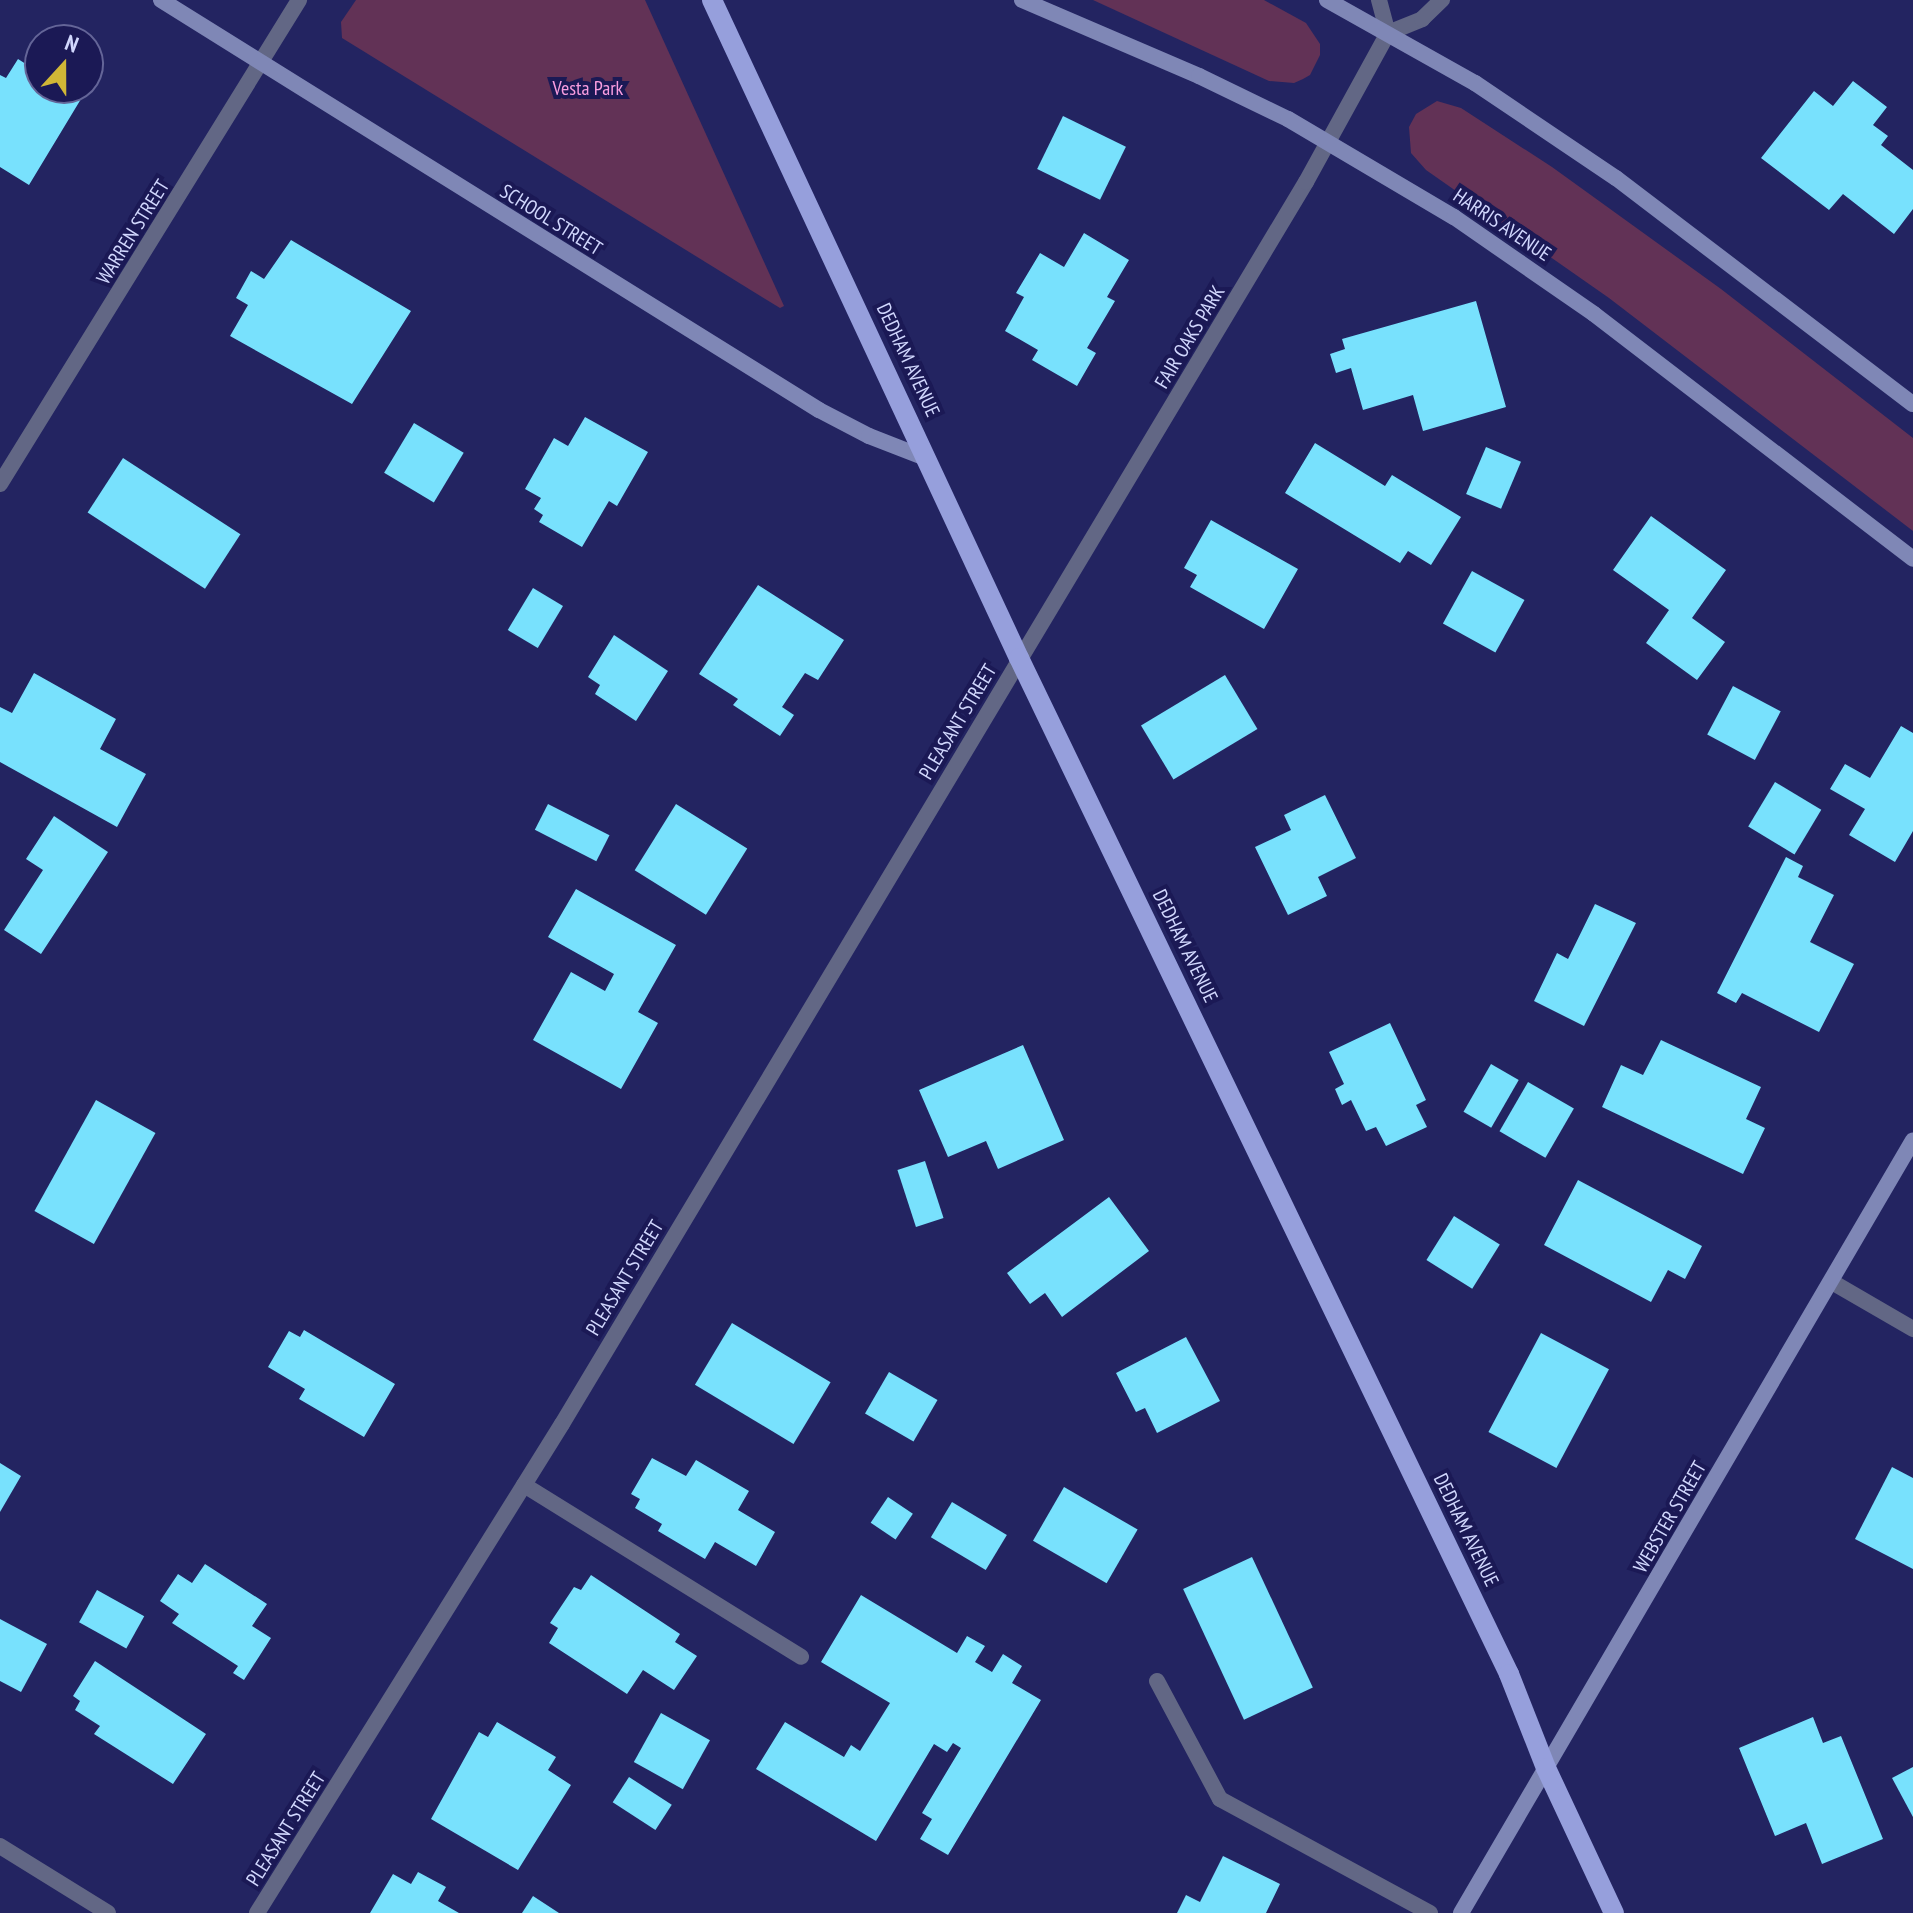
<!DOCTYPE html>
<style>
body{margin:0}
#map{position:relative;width:1913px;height:1913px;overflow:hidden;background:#232461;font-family:"PT Sans Narrow",sans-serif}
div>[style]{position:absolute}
.green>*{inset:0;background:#623256}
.building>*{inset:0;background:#78e1fd;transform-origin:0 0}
.lane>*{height:16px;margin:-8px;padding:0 8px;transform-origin:8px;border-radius:8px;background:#626785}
.street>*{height:16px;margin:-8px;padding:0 8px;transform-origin:8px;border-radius:8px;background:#626785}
.secondary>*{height:16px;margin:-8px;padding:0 8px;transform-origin:8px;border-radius:8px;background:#7f87b6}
.primary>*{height:20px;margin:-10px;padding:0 10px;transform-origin:10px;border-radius:10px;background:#969fdc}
span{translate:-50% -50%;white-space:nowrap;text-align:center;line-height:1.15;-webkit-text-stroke:8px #1b1955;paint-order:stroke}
.park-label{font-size:20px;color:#f89ddf}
.street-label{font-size:20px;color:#d1d7fd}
.north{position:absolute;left:24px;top:24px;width:80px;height:80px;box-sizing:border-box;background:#1b1955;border:2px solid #646598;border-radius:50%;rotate:21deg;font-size:22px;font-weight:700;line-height:32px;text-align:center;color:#d1d7fd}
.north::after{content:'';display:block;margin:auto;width:28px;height:36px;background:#d1b736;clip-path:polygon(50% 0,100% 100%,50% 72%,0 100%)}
</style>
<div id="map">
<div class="green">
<i style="clip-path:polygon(356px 0,645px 0,784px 306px,780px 308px,342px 38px,341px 22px)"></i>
<i style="clip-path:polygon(1093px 0,1264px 0,1306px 23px,1320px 44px,1320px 55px,1310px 75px,1303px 79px,1294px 83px,1269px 81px)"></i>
<i style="clip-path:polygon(1437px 101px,1461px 108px,1552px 167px,1721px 289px,1913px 438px,1913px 531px,1609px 298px,1426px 170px,1411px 153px,1409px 127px,1416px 114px)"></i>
</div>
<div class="building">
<i style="clip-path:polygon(18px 59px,40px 73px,40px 88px,63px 88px,81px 99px,29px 185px,0 167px,0 75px,6px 78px)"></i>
<i style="clip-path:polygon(1853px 81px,1887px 107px,1873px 125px,1888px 136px,1881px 145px,1913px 170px,1913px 209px,1894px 234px,1843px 194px,1829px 210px,1761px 158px,1814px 91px,1833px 106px)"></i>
<i style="left:1063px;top:116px;width:70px;height:59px;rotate:26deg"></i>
<i style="clip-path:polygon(1084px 233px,1129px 260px,1107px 297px,1115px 301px,1087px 348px,1096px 353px,1077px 386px,1032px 360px,1038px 350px,1005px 331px,1024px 297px,1016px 293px,1040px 253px,1064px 267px)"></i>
<i style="clip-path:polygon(291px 240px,411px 311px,352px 404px,230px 336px,248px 305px,236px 298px,251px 271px,264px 279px)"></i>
<i style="clip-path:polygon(1476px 301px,1506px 407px,1423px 431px,1413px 395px,1363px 410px,1351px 368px,1336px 373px,1330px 354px,1345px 349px,1342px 339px)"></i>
<i style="clip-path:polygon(585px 417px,648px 452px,617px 506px,609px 501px,582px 547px,539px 522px,543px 515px,534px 509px,541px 498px,525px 489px,554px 438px,568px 446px)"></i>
<i style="left:414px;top:423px;width:58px;height:58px;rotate:31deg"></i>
<i style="clip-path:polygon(1315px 443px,1385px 486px,1392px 475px,1461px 517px,1431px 565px,1408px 551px,1400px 563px,1285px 493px)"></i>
<i style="left:1486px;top:447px;width:38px;height:51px;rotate:23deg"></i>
<i style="left:123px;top:458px;width:140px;height:65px;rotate:33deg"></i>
<i style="clip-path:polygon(1651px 516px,1726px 570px,1692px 618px,1725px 642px,1697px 680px,1646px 643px,1669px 610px,1613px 570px)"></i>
<i style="clip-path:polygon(1211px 520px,1298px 569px,1264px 629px,1190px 587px,1197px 575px,1184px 568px)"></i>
<i style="left:1472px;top:571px;width:60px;height:60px;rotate:29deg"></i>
<i style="clip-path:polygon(758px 585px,844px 640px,818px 680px,805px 673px,782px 707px,794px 715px,780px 736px,733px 705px,738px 699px,699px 674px)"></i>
<i style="left:533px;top:588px;width:35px;height:49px;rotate:31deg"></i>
<i style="clip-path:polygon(614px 635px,668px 671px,636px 721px,595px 694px,600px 685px,588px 677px)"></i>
<i style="clip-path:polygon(34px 673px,116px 719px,100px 749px,146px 774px,117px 827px,0 762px,0 707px,12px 713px)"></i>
<i style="left:1225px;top:675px;width:63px;height:98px;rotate:59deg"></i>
<i style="left:1733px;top:686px;width:54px;height:55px;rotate:28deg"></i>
<i style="clip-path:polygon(1901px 726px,1913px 733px,1913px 831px,1895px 862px,1849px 835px,1865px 809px,1830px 789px,1845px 764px,1870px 778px)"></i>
<i style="left:1775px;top:782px;width:54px;height:52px;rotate:31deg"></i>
<i style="clip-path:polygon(1325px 795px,1356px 858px,1318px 877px,1327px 896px,1288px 915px,1255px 847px,1291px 830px,1284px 815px)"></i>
<i style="left:548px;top:804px;width:69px;height:29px;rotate:27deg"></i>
<i style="left:676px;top:804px;width:84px;height:78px;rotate:32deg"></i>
<i style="clip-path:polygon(54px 816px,108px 852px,41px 954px,4px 930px,43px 870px,26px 859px)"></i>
<i style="clip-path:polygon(1786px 857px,1803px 866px,1798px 877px,1834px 895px,1810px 942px,1854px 964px,1819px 1032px,1742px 993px,1736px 1003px,1717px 993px)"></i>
<i style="clip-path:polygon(576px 889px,676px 945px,638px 1012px,658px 1023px,621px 1089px,533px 1040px,571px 972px,605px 991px,614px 974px,548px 937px)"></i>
<i style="clip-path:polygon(1595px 904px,1636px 923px,1584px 1026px,1534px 1001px,1557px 953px,1568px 959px)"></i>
<i style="clip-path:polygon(1390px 1023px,1426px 1100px,1416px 1105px,1427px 1127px,1386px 1146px,1376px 1127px,1366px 1131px,1351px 1100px,1342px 1105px,1335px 1089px,1344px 1084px,1329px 1052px)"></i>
<i style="clip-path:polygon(1661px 1040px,1761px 1087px,1746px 1119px,1765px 1128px,1743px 1174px,1602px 1107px,1621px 1065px,1643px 1075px)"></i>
<i style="clip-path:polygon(1023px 1045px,1064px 1140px,998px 1169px,986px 1141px,948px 1157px,919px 1090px)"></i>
<i style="left:1491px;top:1064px;width:32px;height:55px;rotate:30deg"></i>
<i style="left:1528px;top:1082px;width:53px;height:57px;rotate:30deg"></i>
<i style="left:96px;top:1100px;width:68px;height:127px;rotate:29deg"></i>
<i style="left:925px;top:1161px;width:60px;height:29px;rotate:72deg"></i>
<i style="clip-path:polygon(1578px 1180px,1702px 1246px,1685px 1279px,1668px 1270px,1651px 1302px,1544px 1245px)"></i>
<i style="clip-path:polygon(1109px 1197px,1149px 1251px,1062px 1317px,1045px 1293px,1030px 1304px,1007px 1273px)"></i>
<i style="left:1454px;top:1216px;width:54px;height:52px;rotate:32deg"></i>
<i style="left:732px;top:1323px;width:115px;height:72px;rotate:31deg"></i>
<i style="clip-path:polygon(304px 1330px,395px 1384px,364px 1437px,299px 1399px,305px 1389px,268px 1367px,289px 1331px,300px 1337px)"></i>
<i style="left:1541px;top:1333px;width:77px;height:112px;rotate:28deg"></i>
<i style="clip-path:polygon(1186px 1337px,1220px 1401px,1157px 1433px,1145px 1408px,1136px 1412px,1116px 1373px)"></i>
<i style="left:889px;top:1372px;width:56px;height:48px;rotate:30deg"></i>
<i style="clip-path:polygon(652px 1458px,686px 1476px,696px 1460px,749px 1491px,738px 1510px,775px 1532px,756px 1566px,715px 1542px,705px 1559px,658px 1531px,662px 1524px,635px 1508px,640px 1499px,631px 1494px)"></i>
<i style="clip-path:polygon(0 1463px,21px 1476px,0 1512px)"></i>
<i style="clip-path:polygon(1892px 1467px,1913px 1478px,1913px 1569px,1855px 1539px)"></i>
<i style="left:1064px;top:1487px;width:85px;height:62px;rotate:30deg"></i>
<i style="left:888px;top:1497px;width:30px;height:31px;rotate:34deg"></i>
<i style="left:952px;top:1502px;width:64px;height:41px;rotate:31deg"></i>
<i style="left:1252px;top:1557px;width:144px;height:76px;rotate:65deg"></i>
<i style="clip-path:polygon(205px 1564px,267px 1604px,252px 1626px,271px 1638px,244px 1680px,233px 1673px,238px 1666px,172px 1623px,179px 1614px,160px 1601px,178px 1574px,192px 1583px)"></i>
<i style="clip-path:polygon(591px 1575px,680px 1634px,675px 1642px,697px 1656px,674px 1690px,643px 1670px,627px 1694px,549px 1643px,558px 1628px,550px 1623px,574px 1587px,581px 1590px)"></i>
<i style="left:97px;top:1590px;width:54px;height:37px;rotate:29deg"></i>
<i style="clip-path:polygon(861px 1595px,957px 1653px,967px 1636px,985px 1646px,975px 1662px,992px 1672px,1003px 1654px,1022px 1666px,1012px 1683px,1041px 1700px,948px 1855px,920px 1839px,932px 1819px,922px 1813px,961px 1748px,953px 1743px,947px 1752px,934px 1744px,876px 1841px,756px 1769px,785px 1722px,844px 1757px,851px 1745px,860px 1751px,890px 1703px,821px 1662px)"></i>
<i style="clip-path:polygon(0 1619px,47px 1644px,21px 1692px,0 1681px)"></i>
<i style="clip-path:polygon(95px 1661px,206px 1734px,173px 1784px,94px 1734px,100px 1726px,75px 1710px,80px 1701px,73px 1696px)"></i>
<i style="left:661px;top:1713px;width:56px;height:56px;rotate:29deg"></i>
<i style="clip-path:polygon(1813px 1717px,1823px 1743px,1841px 1736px,1883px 1839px,1822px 1864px,1806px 1823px,1775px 1836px,1739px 1748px)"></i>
<i style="clip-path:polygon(497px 1722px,556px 1757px,548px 1770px,571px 1785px,518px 1870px,431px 1819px,479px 1732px,488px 1737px)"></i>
<i style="clip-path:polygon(1913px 1767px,1913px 1817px,1892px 1778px)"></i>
<i style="left:629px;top:1777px;width:51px;height:30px;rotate:33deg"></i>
<i style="clip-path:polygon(1223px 1856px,1280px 1884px,1266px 1913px,1177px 1913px,1186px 1895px,1200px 1902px)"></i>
<i style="clip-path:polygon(418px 1872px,446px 1887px,438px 1901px,459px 1913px,370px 1913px,393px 1874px,411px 1884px)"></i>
<i style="clip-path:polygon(533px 1896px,559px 1913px,522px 1913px)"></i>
</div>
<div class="lane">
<i style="left:524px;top:1485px;width:326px;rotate:31.8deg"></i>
<i style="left:1157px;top:1681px;width:134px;rotate:61.9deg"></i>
<i style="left:1220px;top:1799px;width:239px;rotate:28.5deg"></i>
</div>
<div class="street">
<i style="left:1379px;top:0;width:34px;rotate:75deg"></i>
<i style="left:0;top:484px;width:569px;rotate:-58.29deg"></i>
<i style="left:1832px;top:1282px;width:94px;rotate:30.1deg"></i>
<i style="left:0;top:1846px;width:127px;rotate:31.8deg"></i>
<i style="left:257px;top:1913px;width:576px;rotate:-58.05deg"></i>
<i style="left:562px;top:1424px;width:1448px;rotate:-59.08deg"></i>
<i style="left:1306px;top:182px;width:170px;rotate:-61.2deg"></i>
<i style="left:1388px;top:33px;width:37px;rotate:-22deg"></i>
<i style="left:1422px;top:19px;width:28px;rotate:-44deg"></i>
</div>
<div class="secondary">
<i style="left:161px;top:0;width:775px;rotate:31.93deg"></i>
<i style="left:819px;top:410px;width:56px;rotate:27.5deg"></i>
<i style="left:869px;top:436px;width:63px;rotate:21.3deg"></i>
<i style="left:1022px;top:0;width:193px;rotate:23.2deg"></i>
<i style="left:1199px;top:76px;width:99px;rotate:25.8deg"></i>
<i style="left:1288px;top:119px;width:193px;rotate:30.6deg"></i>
<i style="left:1454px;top:217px;width:170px;rotate:34.7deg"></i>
<i style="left:1594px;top:314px;width:402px;rotate:37.5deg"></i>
<i style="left:1327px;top:0;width:170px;rotate:29.3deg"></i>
<i style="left:1475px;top:83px;width:170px;rotate:34deg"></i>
<i style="left:1616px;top:178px;width:373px;rotate:37.3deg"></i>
<i style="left:1461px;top:1913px;width:895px;rotate:-59.68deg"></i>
</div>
<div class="primary">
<i style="left:712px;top:0;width:726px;rotate:64.99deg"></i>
<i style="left:1019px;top:658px;width:1128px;rotate:64.25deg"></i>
<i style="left:1509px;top:1674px;width:101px;rotate:68.5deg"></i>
<i style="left:1546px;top:1768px;width:160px;rotate:64.9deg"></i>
</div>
<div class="park-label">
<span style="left:588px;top:88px">Vesta Park</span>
</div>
<div class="street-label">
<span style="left:551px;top:220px;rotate:32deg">SCHOOL STREET</span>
<span style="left:1502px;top:225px;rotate:34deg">HARRIS AVENUE</span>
<span style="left:133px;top:232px;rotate:-58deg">WARREN STREET</span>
<span style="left:1190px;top:337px;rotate:-59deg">FAIR OAKS PARK</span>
<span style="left:908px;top:360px;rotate:65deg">DEDHAM AVENUE</span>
<span style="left:958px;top:722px;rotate:-59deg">PLEASANT STREET</span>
<span style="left:1185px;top:946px;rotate:64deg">DEDHAM AVENUE</span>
<span style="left:625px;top:1278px;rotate:-59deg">PLEASANT STREET</span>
<span style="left:1670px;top:1517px;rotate:-60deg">WEBSTER STREET</span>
<span style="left:1466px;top:1530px;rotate:64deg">DEDHAM AVENUE</span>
<span style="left:286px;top:1829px;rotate:-58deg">PLEASANT STREET</span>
</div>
<div class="north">N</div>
</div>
